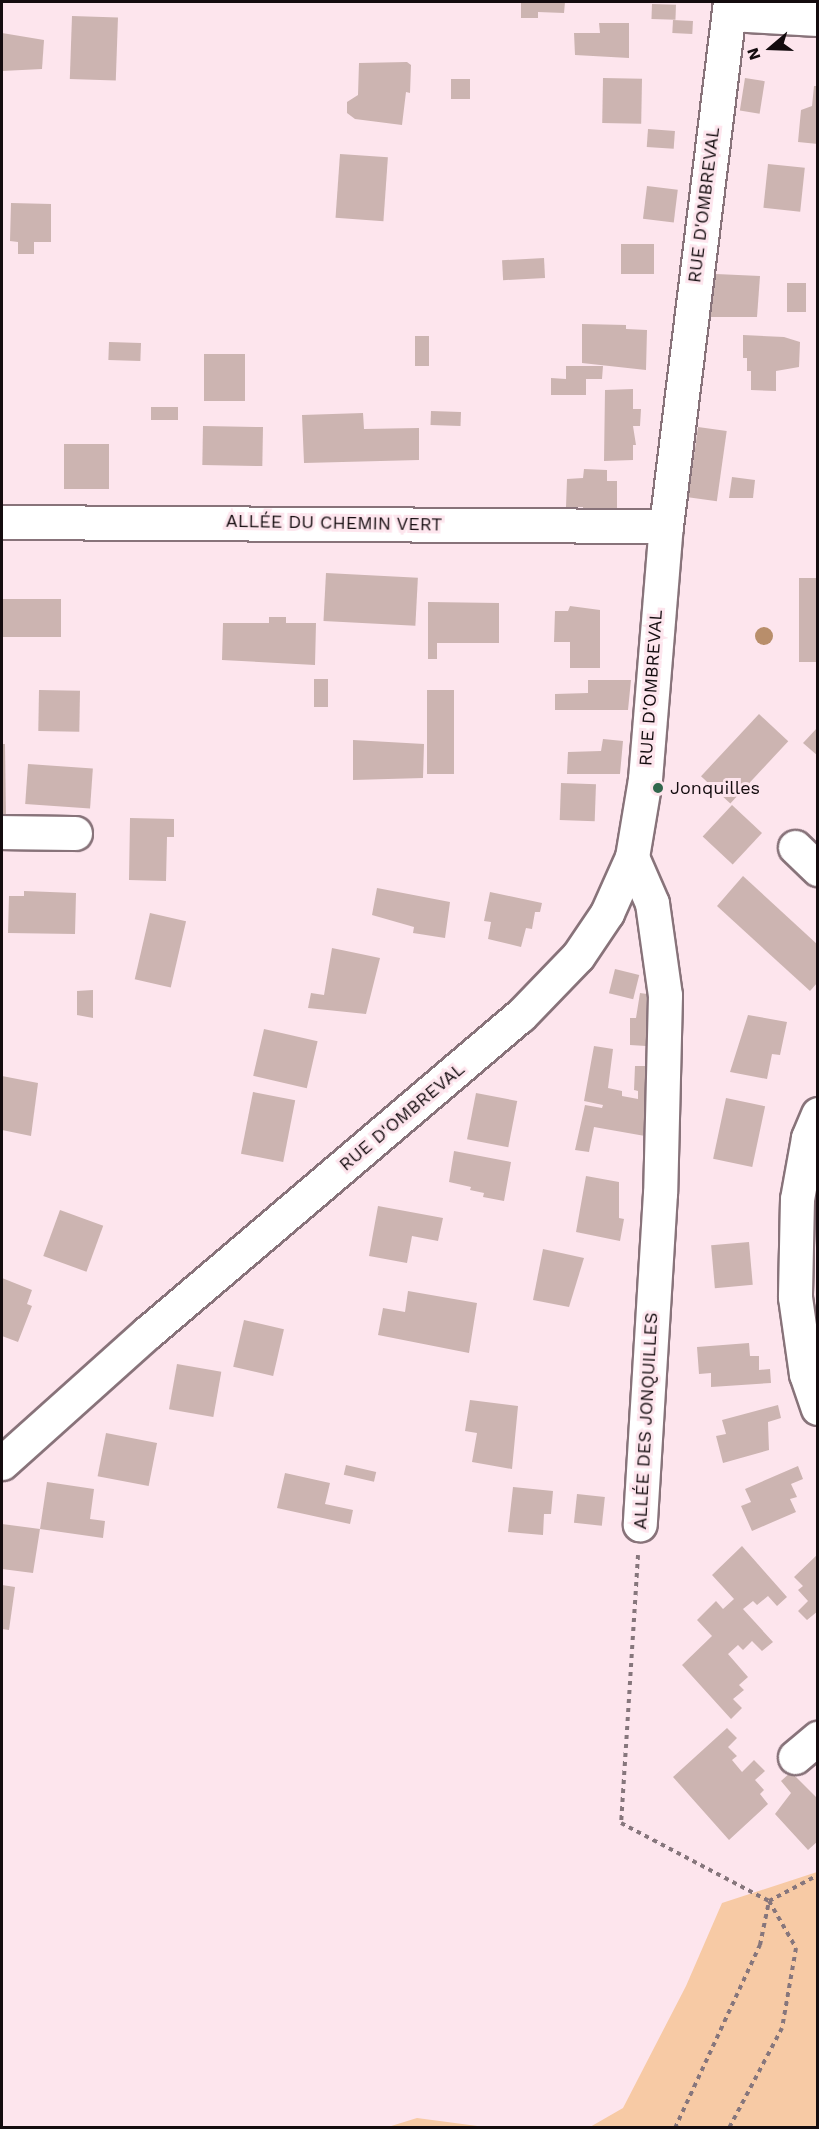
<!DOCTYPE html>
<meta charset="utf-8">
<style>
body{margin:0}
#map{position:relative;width:819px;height:2129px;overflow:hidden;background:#fde5ed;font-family:"Work Sans",sans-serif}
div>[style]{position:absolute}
.green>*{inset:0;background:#f7caa5}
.building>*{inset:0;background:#ccb4b1;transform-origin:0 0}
.path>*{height:4px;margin-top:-2px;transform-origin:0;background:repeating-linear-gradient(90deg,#86767c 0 4.5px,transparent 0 9px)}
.roads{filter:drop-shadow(2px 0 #88737a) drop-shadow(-2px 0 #88737a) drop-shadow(0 2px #88737a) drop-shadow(0 -2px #88737a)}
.minor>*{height:33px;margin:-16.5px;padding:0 16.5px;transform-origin:16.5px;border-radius:16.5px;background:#fff}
.trees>*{width:18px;height:18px;margin:-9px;border-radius:50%;background:#b88e6b}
.dots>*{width:16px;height:16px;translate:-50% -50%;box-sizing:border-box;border:3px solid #fde5ed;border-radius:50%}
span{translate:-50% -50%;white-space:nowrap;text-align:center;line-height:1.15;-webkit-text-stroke:6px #fde5ed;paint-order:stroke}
.street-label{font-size:18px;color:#140c0f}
.poi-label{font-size:18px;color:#140c0f}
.left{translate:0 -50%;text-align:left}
.frame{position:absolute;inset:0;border:3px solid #140c0f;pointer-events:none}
.north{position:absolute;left:741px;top:18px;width:60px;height:60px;-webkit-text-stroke:4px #fde5ed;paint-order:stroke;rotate:251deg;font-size:16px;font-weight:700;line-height:24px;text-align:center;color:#140c0f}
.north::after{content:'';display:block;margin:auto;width:21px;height:27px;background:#140c0f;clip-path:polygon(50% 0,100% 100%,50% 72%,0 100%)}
</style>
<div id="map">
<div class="green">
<i style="clip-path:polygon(817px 1872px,817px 2127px,590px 2127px,623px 2108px,686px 1986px,722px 1903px)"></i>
<i style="clip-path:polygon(417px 2118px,485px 2127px,388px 2127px)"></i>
</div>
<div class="building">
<i style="clip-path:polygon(521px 2px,565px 2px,564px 13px,538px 12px,538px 18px,521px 18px)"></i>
<i style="left:652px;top:4px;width:24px;height:15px;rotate:2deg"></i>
<i style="left:72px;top:16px;width:46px;height:63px;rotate:2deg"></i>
<i style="left:673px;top:20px;width:20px;height:13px;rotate:3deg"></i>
<i style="clip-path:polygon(599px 23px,629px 23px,629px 58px,575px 55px,574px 33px,600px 33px)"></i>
<i style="clip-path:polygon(2px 33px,44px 40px,42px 69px,2px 71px)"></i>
<i style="clip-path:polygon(407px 62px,411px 65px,410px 93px,406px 92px,402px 125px,355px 119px,347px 113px,347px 102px,358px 95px,359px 63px)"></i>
<i style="left:603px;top:78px;width:39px;height:45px;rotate:1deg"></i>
<i style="left:745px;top:78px;width:20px;height:33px;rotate:9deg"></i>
<i style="left:451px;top:79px;width:19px;height:20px"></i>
<i style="clip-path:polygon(814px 86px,818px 86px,818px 144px,798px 142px,801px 110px,812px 106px)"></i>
<i style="left:648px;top:129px;width:27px;height:18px;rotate:4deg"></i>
<i style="left:340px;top:154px;width:48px;height:64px;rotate:4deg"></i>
<i style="left:768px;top:164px;width:37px;height:44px;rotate:6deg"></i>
<i style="left:647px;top:186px;width:31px;height:33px;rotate:7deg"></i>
<i style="clip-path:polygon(11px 203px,51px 204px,51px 242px,34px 242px,34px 254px,18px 254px,18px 242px,10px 241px)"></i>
<i style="left:621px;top:244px;width:33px;height:30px"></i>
<i style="left:544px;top:258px;width:20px;height:42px;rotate:87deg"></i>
<i style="clip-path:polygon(716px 274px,760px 276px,757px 317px,710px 317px)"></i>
<i style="left:787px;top:283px;width:19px;height:29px"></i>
<i style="clip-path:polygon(582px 324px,626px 325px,626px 329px,647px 330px,646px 370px,582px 363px)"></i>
<i style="clip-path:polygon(743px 335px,784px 337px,800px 342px,799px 367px,776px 371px,776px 391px,751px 390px,751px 371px,747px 371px,747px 358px,743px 358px)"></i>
<i style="left:415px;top:336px;width:14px;height:30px"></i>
<i style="left:109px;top:342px;width:32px;height:18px;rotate:2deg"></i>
<i style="left:204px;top:354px;width:41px;height:47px"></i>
<i style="clip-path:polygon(566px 366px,603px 366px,602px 379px,586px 379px,586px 395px,551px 395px,551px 378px,566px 379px)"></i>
<i style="clip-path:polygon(633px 389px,633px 409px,641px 409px,640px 426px,633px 426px,636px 445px,633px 445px,633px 460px,604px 461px,605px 390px)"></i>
<i style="left:178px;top:407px;width:13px;height:27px;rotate:90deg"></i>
<i style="left:431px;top:411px;width:30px;height:14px;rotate:2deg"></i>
<i style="clip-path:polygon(363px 413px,364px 429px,419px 428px,419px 460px,304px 463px,302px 415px)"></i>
<i style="left:203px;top:426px;width:60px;height:39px;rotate:1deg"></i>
<i style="left:698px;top:427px;width:29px;height:71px;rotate:8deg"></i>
<i style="left:64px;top:444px;width:45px;height:45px"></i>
<i style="clip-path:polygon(584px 469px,607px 470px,607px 481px,617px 481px,617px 512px,583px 513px,583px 507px,566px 507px,567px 479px,583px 478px)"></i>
<i style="clip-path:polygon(732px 477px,755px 480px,753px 498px,729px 498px)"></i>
<i style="left:326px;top:573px;width:92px;height:48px;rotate:3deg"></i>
<i style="left:799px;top:578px;width:19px;height:84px"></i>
<i style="left:61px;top:599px;width:38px;height:59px;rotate:90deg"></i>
<i style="clip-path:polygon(428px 602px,499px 603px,499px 643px,437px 643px,437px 659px,428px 659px)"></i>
<i style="clip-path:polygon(570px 606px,600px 610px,600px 668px,570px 668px,570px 642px,554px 642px,555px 611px,568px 611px)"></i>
<i style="clip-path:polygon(269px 617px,286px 617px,286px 623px,316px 623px,315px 665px,222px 660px,223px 623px,269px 623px)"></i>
<i style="left:314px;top:679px;width:14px;height:28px"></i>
<i style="clip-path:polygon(588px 680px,631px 680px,628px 710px,555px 710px,555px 694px,588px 693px)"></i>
<i style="left:39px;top:690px;width:41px;height:41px;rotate:1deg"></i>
<i style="left:427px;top:690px;width:27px;height:84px"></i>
<i style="left:759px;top:714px;width:40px;height:85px;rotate:43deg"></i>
<i style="clip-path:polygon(818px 727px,818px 756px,803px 743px)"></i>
<i style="clip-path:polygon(603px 739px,623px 741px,620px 774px,567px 774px,568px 752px,601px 751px)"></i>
<i style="clip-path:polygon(353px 740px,424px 744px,423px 778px,353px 780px)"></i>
<i style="clip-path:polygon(2px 744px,5px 744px,6px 817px,2px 817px)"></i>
<i style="left:28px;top:764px;width:65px;height:40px;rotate:4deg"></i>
<i style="left:561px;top:783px;width:35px;height:37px;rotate:2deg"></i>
<i style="left:732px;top:805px;width:41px;height:43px;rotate:43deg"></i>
<i style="clip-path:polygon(130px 818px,174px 819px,174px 837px,167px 837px,166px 881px,129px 880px)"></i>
<i style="clip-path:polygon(743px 876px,818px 945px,818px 982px,810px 991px,717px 906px)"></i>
<i style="clip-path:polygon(377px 888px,450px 902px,445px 938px,413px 933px,414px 927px,372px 915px)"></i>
<i style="clip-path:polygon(24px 891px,76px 893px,75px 934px,8px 933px,9px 896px,24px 896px)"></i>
<i style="clip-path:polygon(490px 892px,542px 903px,540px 912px,535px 912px,532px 929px,526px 928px,521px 947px,488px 939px,491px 922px,484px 921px)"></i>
<i style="left:150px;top:913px;width:37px;height:68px;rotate:13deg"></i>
<i style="clip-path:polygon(332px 948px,380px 958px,366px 1014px,308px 1008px,311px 993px,324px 995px)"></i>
<i style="left:615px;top:969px;width:25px;height:25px;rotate:14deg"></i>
<i style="clip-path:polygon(93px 990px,93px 1018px,77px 1015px,77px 991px)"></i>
<i style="clip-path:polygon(640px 993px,647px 994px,646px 1046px,630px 1045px,630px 1018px,636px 1018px)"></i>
<i style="clip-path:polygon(748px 1015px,787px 1022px,780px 1055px,772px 1054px,767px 1079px,730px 1072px)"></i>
<i style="left:264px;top:1029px;width:55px;height:48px;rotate:13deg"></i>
<i style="clip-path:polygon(594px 1046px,613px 1049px,608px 1088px,622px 1091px,622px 1096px,638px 1099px,638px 1091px,634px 1090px,635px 1066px,646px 1066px,645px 1136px,594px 1127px,589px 1152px,575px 1150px,585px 1105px,602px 1108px,603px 1105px,584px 1101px)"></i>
<i style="clip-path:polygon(2px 1076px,38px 1083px,31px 1136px,2px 1130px)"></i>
<i style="left:253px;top:1092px;width:43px;height:63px;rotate:11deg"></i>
<i style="left:476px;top:1093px;width:42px;height:47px;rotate:11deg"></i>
<i style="left:726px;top:1098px;width:40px;height:62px;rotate:12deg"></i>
<i style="clip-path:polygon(454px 1151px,511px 1162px,504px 1201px,483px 1197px,484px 1193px,470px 1190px,471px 1187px,449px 1182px)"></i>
<i style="clip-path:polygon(586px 1176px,619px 1182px,619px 1218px,624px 1219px,620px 1241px,576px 1232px)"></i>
<i style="clip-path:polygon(378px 1206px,443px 1218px,438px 1241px,412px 1236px,407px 1263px,369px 1256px)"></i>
<i style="left:60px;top:1210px;width:46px;height:49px;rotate:20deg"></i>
<i style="left:749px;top:1242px;width:43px;height:38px;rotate:85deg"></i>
<i style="clip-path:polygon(543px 1249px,584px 1258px,569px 1307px,533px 1300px)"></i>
<i style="clip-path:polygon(2px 1278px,32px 1290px,27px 1304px,32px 1306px,18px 1342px,2px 1336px)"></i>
<i style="clip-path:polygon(408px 1291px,477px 1303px,469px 1353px,378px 1335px,383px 1308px,405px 1312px)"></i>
<i style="left:244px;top:1320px;width:41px;height:48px;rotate:13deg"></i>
<i style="clip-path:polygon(749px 1343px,750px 1356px,759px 1356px,759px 1370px,770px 1369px,771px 1383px,711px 1387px,711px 1373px,699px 1374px,697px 1347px)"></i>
<i style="left:177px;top:1364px;width:45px;height:46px;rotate:10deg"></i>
<i style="clip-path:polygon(470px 1400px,518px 1406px,512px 1469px,472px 1462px,477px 1433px,465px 1431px)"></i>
<i style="clip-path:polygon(778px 1405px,781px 1418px,768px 1422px,769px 1450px,723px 1463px,716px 1436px,726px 1434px,722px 1420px)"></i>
<i style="left:106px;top:1433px;width:52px;height:44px;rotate:11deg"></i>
<i style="left:346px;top:1465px;width:31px;height:10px;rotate:13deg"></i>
<i style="clip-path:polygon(798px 1466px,803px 1479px,791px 1484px,797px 1497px,790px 1499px,796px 1512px,752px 1531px,741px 1506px,751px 1502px,745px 1489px)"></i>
<i style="clip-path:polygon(285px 1473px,330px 1483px,325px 1504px,353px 1510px,350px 1524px,277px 1508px)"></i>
<i style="clip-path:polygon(47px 1482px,94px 1489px,90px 1519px,105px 1521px,103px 1538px,40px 1529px)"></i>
<i style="clip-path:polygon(513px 1487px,553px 1491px,551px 1514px,544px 1514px,543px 1535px,508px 1532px)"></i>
<i style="left:577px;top:1494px;width:28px;height:29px;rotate:6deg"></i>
<i style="clip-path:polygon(2px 1524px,40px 1529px,33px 1573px,2px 1569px)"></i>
<i style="clip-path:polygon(742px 1546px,787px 1597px,777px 1606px,768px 1596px,757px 1605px,753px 1601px,743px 1609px,773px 1642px,762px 1651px,752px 1641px,743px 1650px,738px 1645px,728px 1654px,748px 1677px,739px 1685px,744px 1690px,733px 1699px,742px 1708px,731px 1719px,682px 1665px,712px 1636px,697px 1620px,716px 1601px,723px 1609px,734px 1599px,712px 1575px)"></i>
<i style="clip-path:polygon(818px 1554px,818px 1611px,807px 1620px,798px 1611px,808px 1601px,798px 1590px,803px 1586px,794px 1577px)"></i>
<i style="clip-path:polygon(2px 1585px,15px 1587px,9px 1630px,2px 1629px)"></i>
<i style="clip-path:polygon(727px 1728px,737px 1738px,728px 1747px,737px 1756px,732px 1760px,742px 1772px,754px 1760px,765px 1771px,755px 1780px,764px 1790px,760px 1794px,768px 1804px,729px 1840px,673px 1777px)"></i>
<i style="clip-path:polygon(791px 1772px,818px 1799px,818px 1841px,808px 1850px,775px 1814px,791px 1793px,781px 1781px)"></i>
</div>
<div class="path">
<i style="left:638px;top:1555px;width:269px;rotate:93.6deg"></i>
<i style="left:621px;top:1823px;width:167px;rotate:27.8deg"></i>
<i style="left:769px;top:1901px;width:54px;rotate:60.1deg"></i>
<i style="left:796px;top:1948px;width:81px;rotate:99.9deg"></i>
<i style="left:782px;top:2028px;width:113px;rotate:117.9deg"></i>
<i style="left:675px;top:2128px;width:202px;rotate:-65.1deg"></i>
<i style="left:760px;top:1945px;width:45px;rotate:-78.4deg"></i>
<i style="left:769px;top:1901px;width:55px;rotate:-28deg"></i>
</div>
<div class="roads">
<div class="minor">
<i style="left:729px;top:14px;width:89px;rotate:3.2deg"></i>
<i style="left:2px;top:522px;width:664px;rotate:0.35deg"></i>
<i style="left:2px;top:832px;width:73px;rotate:0.8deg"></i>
<i style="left:795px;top:847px;width:32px;rotate:44deg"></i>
<i style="left:632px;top:857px;width:50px;rotate:66.5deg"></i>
<i style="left:652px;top:903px;width:93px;rotate:82deg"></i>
<i style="left:665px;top:995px;width:198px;rotate:91.4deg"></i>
<i style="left:660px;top:1193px;width:332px;rotate:93.5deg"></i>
<i style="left:818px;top:1114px;width:26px;rotate:113deg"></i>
<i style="left:808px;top:1138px;width:62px;rotate:100.2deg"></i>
<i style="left:797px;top:1199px;width:98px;rotate:91.2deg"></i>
<i style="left:795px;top:1297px;width:78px;rotate:81.9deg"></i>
<i style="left:806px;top:1374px;width:36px;rotate:71deg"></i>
<i style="left:2px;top:1463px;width:195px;rotate:-41.9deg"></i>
<i style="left:147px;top:1333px;width:490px;rotate:-40.4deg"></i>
<i style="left:520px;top:1016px;width:83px;rotate:-46deg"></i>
<i style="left:578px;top:956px;width:52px;rotate:-56deg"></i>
<i style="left:607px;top:913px;width:61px;rotate:-65.9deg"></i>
<i style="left:632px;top:857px;width:79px;rotate:-80.5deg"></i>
<i style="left:645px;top:779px;width:254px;rotate:-85.3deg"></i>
<i style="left:666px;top:526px;width:528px;rotate:-83.04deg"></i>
<i style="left:795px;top:1757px;width:30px;rotate:-40deg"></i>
</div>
</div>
<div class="trees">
<i style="left:764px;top:636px"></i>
</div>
<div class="dots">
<i style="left:658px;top:788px;background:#31664c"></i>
</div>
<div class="street-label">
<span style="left:704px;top:205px;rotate:-83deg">RUE D'OMBREVAL</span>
<span style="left:334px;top:523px;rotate:1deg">ALLÉE DU CHEMIN VERT</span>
<span style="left:651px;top:688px;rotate:-86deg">RUE D'OMBREVAL</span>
<span style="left:402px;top:1117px;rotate:-40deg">RUE D'OMBREVAL</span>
<span style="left:646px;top:1421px;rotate:-87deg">ALLÉE DES JONQUILLES</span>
</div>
<div class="poi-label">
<span class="left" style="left:670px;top:788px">Jonquilles</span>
</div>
<div class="frame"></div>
<div class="north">N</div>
</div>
